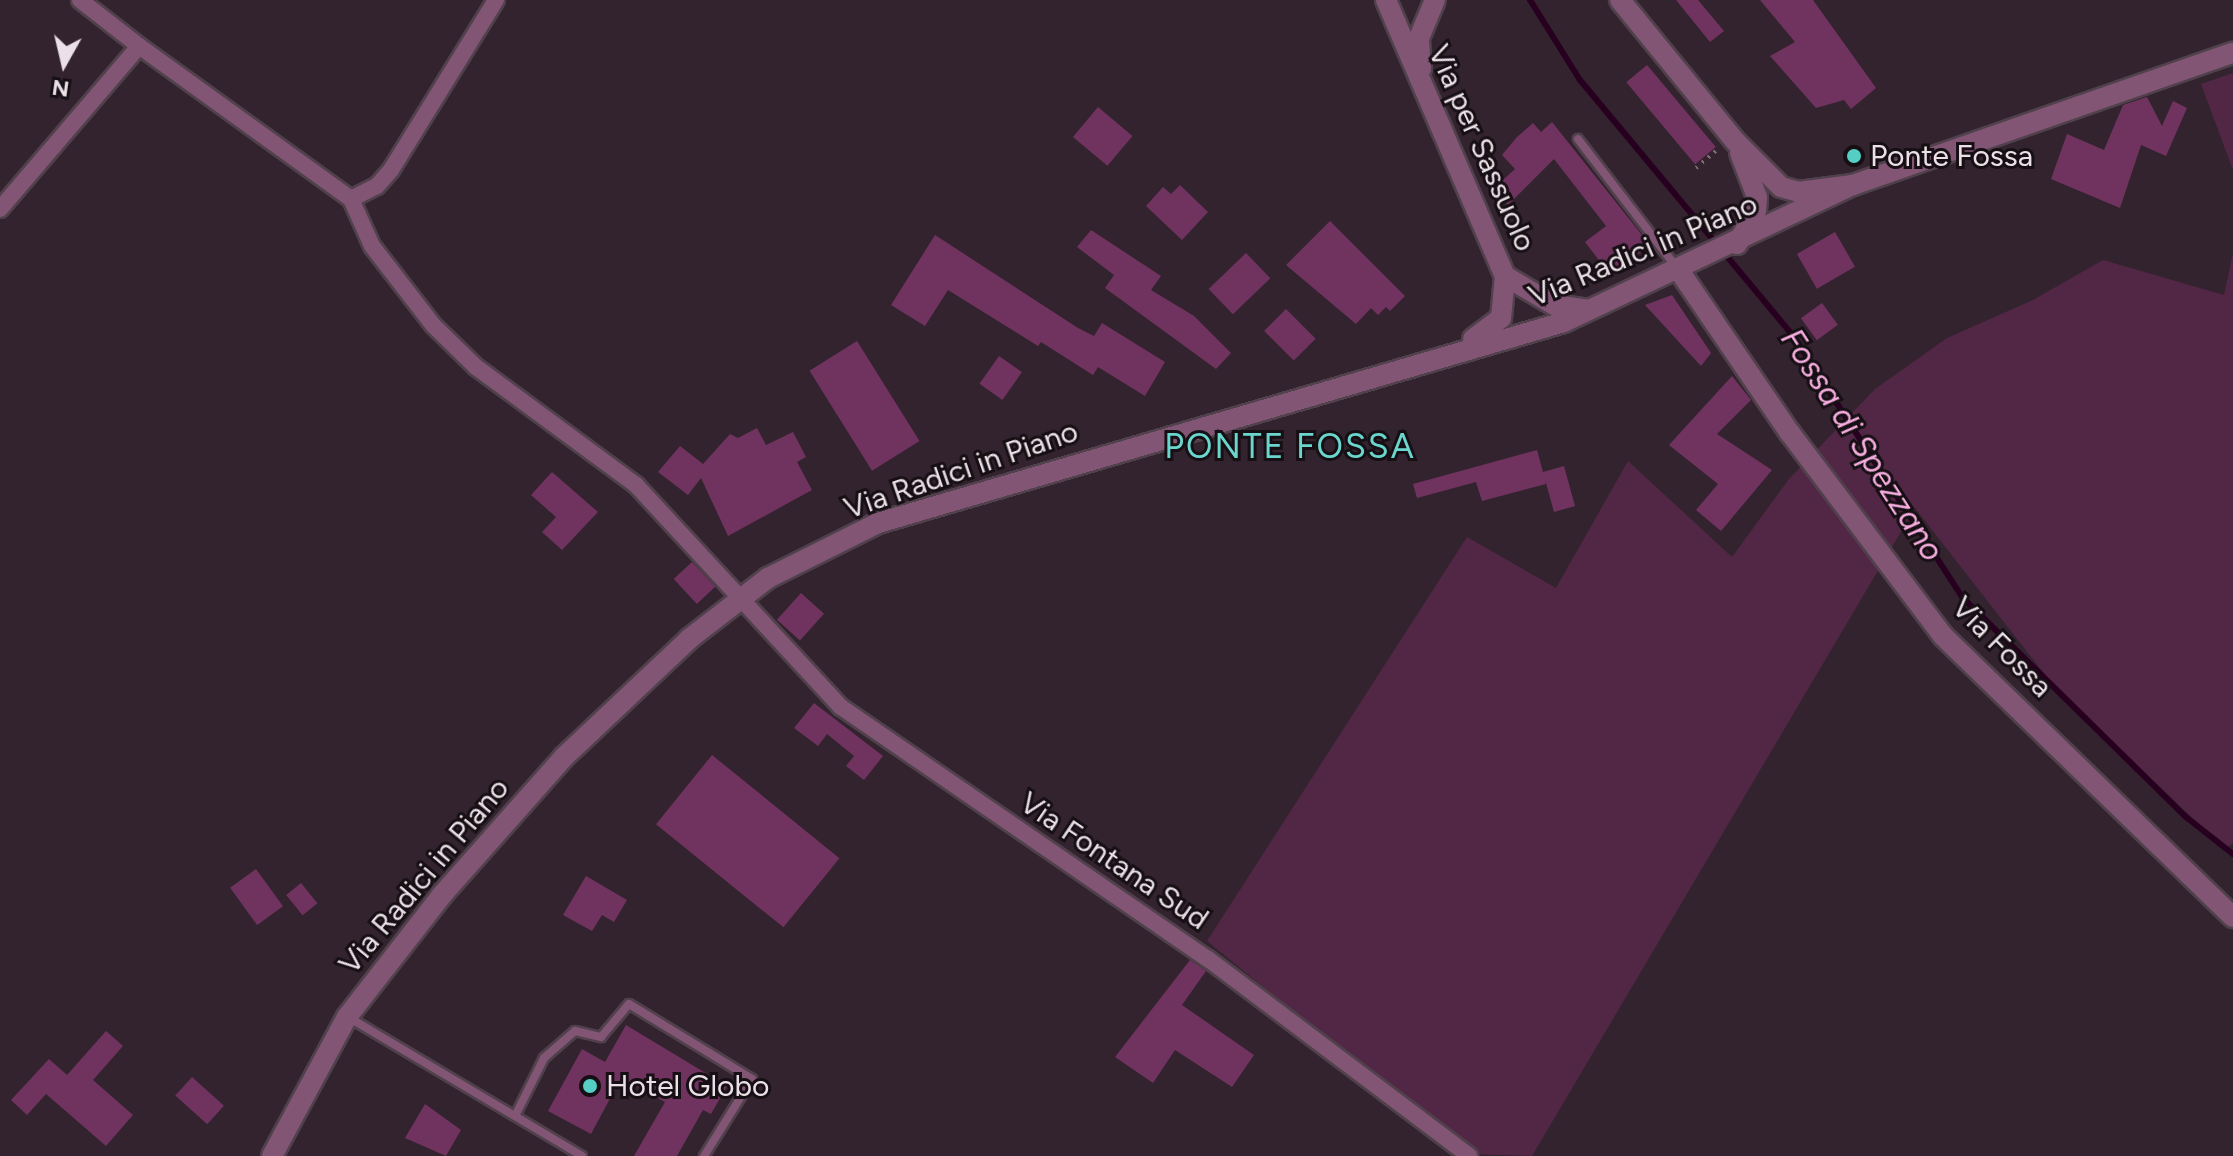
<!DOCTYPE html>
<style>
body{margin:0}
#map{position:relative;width:2233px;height:1156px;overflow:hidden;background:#33232e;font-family:Figtree,sans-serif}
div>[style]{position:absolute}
.green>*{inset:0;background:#512745}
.stream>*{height:6px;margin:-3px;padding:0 3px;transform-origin:3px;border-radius:3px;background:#28001f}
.building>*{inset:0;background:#70335f;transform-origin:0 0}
.path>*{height:4px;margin-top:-2px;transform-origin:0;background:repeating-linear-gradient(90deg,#7b6d77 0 2px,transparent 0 8px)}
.roads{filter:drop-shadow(2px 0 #50414c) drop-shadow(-2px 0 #50414c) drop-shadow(0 2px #50414c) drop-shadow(0 -2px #50414c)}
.service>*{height:8px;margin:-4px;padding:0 4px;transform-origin:4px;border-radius:4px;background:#825574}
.minor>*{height:16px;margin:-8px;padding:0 8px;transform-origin:8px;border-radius:8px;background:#825574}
.tertiary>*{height:20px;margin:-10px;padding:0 10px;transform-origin:10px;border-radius:10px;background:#825574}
.dots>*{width:22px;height:22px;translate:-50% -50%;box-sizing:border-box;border:4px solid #160f14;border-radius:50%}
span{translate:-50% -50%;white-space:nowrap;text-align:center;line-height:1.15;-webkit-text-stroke:6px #160f14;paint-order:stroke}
.street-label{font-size:30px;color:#ebe0e7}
.poi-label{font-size:30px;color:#ebe0e7}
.left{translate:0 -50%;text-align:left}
.water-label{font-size:32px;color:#f6addf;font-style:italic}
.quarter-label{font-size:34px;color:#6bd6ce;letter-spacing:2px}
.north{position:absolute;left:24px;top:24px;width:80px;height:80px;-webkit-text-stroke:6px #160f14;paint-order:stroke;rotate:188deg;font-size:22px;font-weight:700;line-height:32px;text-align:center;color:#ebe0e7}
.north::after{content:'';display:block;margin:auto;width:28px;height:36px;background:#ebe0e7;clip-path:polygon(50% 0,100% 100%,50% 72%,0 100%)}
</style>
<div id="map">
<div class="green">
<i style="clip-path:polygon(2233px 73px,2233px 170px,2201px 84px)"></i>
<i style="clip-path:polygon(2233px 253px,2233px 843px,2225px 849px,2053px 685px,1915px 508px,1532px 1156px,1467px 1154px,1207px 941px,1467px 537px,1556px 588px,1628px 461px,1732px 557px,1789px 479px,1875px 389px,1947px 338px,2033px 300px,2103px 260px,2224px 295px)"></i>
</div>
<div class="stream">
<i style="left:1530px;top:0;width:94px;rotate:58deg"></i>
<i style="left:1580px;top:80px;width:331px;rotate:50.2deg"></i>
<i style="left:1792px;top:334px;width:313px;rotate:57.1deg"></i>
<i style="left:1962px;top:597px;width:314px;rotate:44.5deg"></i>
<i style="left:2186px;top:817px;width:60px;rotate:38.2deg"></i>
</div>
<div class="building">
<i style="clip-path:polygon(1676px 0,1698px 0,1724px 31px,1710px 42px)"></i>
<i style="clip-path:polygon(1760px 0,1813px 0,1876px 88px,1851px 109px,1844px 100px,1816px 108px,1770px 56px,1795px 42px)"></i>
<i style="left:1647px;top:65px;width:107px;height:27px;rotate:50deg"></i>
<i style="clip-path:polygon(2147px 97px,2162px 126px,2173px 101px,2187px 108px,2166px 156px,2141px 145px,2120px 208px,2051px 179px,2067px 134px,2104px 150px,2123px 105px)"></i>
<i style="left:1098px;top:107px;width:45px;height:39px;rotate:40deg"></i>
<i style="clip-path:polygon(1552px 122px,1650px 245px,1611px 276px,1585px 242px,1606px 226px,1554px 159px,1508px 205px,1493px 189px,1515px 169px,1502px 155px,1517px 137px,1533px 123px,1541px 132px)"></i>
<i style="clip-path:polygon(1180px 185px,1208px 212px,1182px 240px,1146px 206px,1163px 187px,1171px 194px)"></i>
<i style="clip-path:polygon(1330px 221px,1405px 296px,1390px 311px,1386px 307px,1378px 315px,1371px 308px,1356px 324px,1286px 265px)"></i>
<i style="clip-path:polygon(1091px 230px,1161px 276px,1151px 290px,1194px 316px,1231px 353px,1216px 369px,1105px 288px,1114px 275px,1077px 247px)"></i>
<i style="left:1835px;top:232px;width:40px;height:44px;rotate:60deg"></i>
<i style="clip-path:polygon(935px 235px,1078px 328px,1094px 336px,1102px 323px,1165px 362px,1145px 396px,1098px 367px,1093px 375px,1041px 342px,1038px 346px,948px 290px,925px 326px,891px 305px)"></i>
<i style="left:1246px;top:253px;width:35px;height:52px;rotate:46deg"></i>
<i style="clip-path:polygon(1672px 295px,1711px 353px,1701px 366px,1645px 305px)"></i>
<i style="left:1822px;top:303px;width:27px;height:26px;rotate:54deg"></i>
<i style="left:1286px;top:309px;width:42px;height:31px;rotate:45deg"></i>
<i style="left:857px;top:341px;width:118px;height:56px;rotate:58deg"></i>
<i style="left:999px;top:356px;width:28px;height:34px;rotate:35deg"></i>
<i style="clip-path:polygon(1732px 376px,1751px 400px,1717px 434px,1772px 470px,1721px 531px,1696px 510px,1718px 484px,1669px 445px)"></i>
<i style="clip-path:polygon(757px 428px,766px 445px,793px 432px,806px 457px,797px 462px,812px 490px,728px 536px,701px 478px,688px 495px,658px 472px,680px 446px,703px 464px,730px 434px,738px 438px)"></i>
<i style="clip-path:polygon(1537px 450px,1543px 472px,1564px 466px,1575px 506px,1554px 512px,1545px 479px,1546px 484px,1482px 501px,1476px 482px,1417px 498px,1413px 484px)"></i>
<i style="clip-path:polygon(552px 472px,598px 512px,562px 550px,542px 532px,556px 517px,531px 495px)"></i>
<i style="left:692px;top:562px;width:34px;height:25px;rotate:47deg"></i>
<i style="left:801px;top:593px;width:31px;height:36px;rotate:42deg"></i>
<i style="clip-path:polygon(814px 703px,883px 756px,864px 780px,846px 766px,854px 756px,827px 734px,818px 746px,794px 728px)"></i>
<i style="left:712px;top:755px;width:164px;height:89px;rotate:39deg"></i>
<i style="left:256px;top:869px;width:46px;height:32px;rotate:54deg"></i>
<i style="clip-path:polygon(586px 876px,627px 900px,614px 922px,602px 915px,592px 931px,563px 915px)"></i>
<i style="left:301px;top:883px;width:26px;height:19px;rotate:51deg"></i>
<i style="clip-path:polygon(1190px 960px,1206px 971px,1182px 1005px,1254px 1055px,1232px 1087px,1175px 1050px,1153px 1083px,1115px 1057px)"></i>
<i style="clip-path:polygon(626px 1025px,727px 1086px,711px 1114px,703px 1110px,677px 1156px,634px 1156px,665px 1102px,621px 1078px,591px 1134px,548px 1111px,582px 1049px,605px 1062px)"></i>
<i style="clip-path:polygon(106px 1031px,123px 1046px,93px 1080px,133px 1115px,106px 1146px,46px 1094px,27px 1115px,11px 1100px,49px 1059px,67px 1075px)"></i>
<i style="left:192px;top:1077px;width:43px;height:25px;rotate:42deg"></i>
<i style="clip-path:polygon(425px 1104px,461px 1130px,446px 1156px,405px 1138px)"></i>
</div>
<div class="path">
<i style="left:1696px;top:168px;width:29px;rotate:-41deg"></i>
</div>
<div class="roads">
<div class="service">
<i style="left:1578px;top:139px;width:163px;rotate:52.5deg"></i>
<i style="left:348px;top:1017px;width:272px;rotate:30.7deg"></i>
<i style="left:515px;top:1116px;width:65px;rotate:-63.4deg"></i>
<i style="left:544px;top:1058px;width:41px;rotate:-41.1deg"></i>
<i style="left:575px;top:1031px;width:27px;rotate:13deg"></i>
<i style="left:601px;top:1037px;width:43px;rotate:-49.7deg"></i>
<i style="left:629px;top:1004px;width:144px;rotate:31.4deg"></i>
<i style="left:752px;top:1079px;width:91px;rotate:121.9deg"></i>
</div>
<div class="minor">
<i style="left:80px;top:0;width:75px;rotate:37.9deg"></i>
<i style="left:351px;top:199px;width:29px;rotate:-27deg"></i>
<i style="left:377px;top:186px;width:21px;rotate:-49deg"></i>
<i style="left:391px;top:170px;width:200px;rotate:-58.3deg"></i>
<i style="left:0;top:209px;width:214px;rotate:-49.5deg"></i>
<i style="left:139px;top:46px;width:261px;rotate:35.8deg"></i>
<i style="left:351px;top:199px;width:51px;rotate:65.9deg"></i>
<i style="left:372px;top:246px;width:100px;rotate:52.3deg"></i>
<i style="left:433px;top:325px;width:60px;rotate:44.3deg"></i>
<i style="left:476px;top:367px;width:199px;rotate:36.4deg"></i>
<i style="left:636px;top:485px;width:302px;rotate:47.3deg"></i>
<i style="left:841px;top:707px;width:445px;rotate:34.5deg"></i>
<i style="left:1208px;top:959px;width:327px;rotate:37deg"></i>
</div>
<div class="tertiary">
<i style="left:1386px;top:0;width:301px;rotate:66.7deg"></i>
<i style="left:1505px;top:276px;width:42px;rotate:95.4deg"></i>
<i style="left:1501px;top:318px;width:35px;rotate:143deg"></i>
<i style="left:1620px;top:0;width:183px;rotate:50.8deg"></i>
<i style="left:1736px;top:142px;width:64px;rotate:45deg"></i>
<i style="left:1781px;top:187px;width:18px;rotate:16deg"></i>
<i style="left:1798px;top:192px;width:55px;rotate:-7.3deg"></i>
<i style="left:1853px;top:185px;width:402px;rotate:-19.2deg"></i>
<i style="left:1421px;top:69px;width:31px;rotate:-94deg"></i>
<i style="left:1419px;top:38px;width:41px;rotate:-67.2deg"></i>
<i style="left:1737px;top:244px;width:38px;rotate:-60deg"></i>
<i style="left:1756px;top:211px;width:14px;rotate:-86deg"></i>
<i style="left:1757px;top:197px;width:47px;rotate:-111.1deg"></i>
<i style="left:1680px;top:272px;width:195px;rotate:55.7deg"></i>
<i style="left:1790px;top:433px;width:254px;rotate:53deg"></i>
<i style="left:1943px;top:636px;width:404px;rotate:44.1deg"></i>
<i style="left:1505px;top:276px;width:57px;rotate:30.6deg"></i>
<i style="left:1554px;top:305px;width:34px;rotate:8deg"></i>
<i style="left:272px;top:1156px;width:158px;rotate:-61.7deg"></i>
<i style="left:347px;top:1017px;width:155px;rotate:-52.1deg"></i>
<i style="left:442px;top:895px;width:184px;rotate:-48.5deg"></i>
<i style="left:564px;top:757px;width:172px;rotate:-43.3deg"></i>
<i style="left:689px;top:639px;width:100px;rotate:-37.7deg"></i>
<i style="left:768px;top:578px;width:123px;rotate:-26.6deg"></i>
<i style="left:878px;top:523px;width:715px;rotate:-16.33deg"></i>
<i style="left:1564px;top:322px;width:320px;rotate:-25.4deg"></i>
</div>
</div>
<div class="dots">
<i style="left:1854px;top:156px;background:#55cec5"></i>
<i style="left:590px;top:1086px;background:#55cec5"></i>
</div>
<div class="street-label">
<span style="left:1482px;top:148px;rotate:66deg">Via per Sassuolo</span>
<span style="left:1643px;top:250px;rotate:-23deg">Via Radici in Piano</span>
<span style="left:961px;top:470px;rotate:-19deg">Via Radici in Piano</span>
<span style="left:2002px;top:647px;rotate:45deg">Via Fossa</span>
<span style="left:1114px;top:861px;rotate:34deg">Via Fontana Sud</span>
<span style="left:424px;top:876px;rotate:-50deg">Via Radici in Piano</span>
</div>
<div class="poi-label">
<span class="left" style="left:1870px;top:156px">Ponte Fossa</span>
<span class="left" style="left:606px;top:1086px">Hotel Globo</span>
</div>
<div class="water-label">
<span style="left:1862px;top:445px;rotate:57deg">Fossa di Spezzano</span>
</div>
<div class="quarter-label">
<span style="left:1290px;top:447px">PONTE FOSSA</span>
</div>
<div class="north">N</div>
</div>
